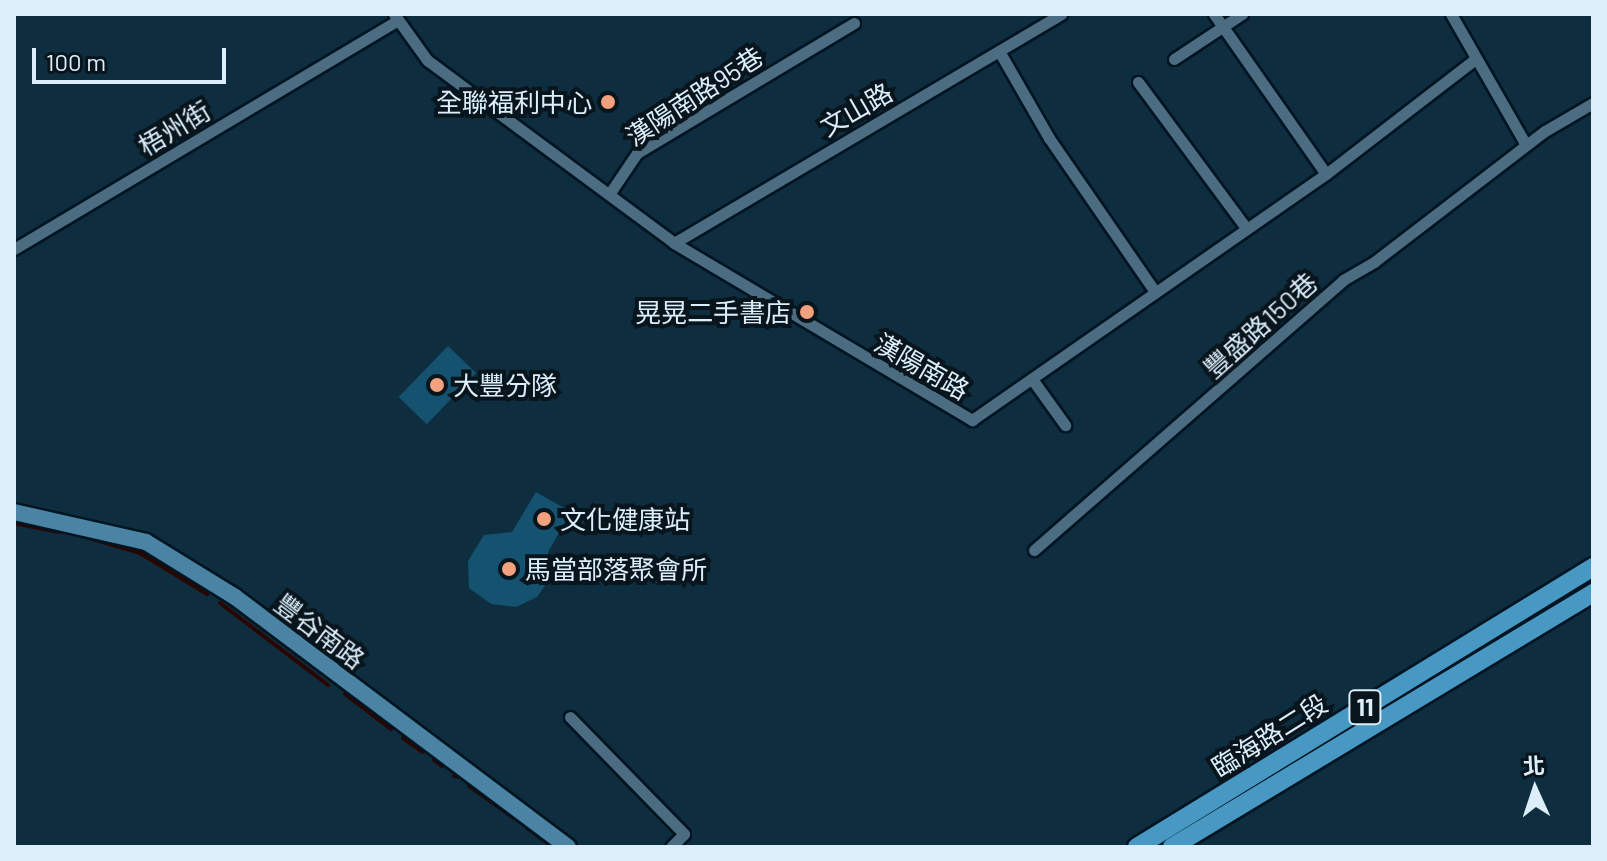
<!DOCTYPE html>
<meta charset="utf-8">
<style>
body{margin:0}
#map{position:relative;width:1607px;height:861px;overflow:hidden;background:#0e2e3f;font-family:Barlow,"Noto Sans TC",sans-serif}
div>[style]{position:absolute}
.stream>*{height:4px;margin:-2px;padding:0 2px;transform-origin:2px;border-radius:2px;background:#290600}
.building>*{inset:0;background:#145270;transform-origin:0 0}
.roads{filter:drop-shadow(2px 0 #001522) drop-shadow(-2px 0 #001522) drop-shadow(0 2px #001522) drop-shadow(0 -2px #001522)}
.street>*{height:11px;margin:-5.5px;padding:0 5.5px;transform-origin:5.5px;border-radius:5.5px;background:#4c6d81}
.secondary>*{height:16px;margin:-8px;padding:0 8px;transform-origin:8px;border-radius:8px;background:#4a83a3}
.primary>*{height:18px;margin:-9px;padding:0 9px;transform-origin:9px;border-radius:9px;background:#4898c4}
.dots>*{width:22px;height:22px;translate:-50% -50%;box-sizing:border-box;border:4px solid #08151c;border-radius:50%}
span{translate:-50% -50%;white-space:nowrap;text-align:center;line-height:1.15;-webkit-text-stroke:8px #08151c;paint-order:stroke}
.shield-label span{padding:2px 6px;background:#08151c;border:2px solid;border-radius:6px;-webkit-text-stroke-width:0}
.shield-label{font-size:24px;color:#dceef9;font-weight:700}
.street-label{font-size:26px;color:#dceef9}
.poi-label{font-size:26px;color:#dceef9}
.right{translate:-100% -50%;text-align:right}
.left{translate:0 -50%;text-align:left}
.frame{position:absolute;inset:0;border:16px solid #dceef9;pointer-events:none}
.north{position:absolute;left:1495px;top:749px;width:80px;height:80px;-webkit-text-stroke:6px #08151c;paint-order:stroke;rotate:357deg;font-size:22px;font-weight:700;line-height:32px;text-align:center;color:#dceef9}
.north::after{content:'';display:block;margin:auto;width:28px;height:36px;background:#dceef9;clip-path:polygon(50% 0,100% 100%,50% 72%,0 100%)}
.scale{position:absolute;left:32px;top:48px;width:194px;height:36px;box-sizing:border-box;border:4px solid #dceef9;border-top:0;padding-left:10px;font-size:24px;line-height:28px;white-space:nowrap;color:#dceef9;-webkit-text-stroke:6px #08151c;paint-order:stroke}
</style>
<div id="map">
<div class="stream">
<i style="left:18px;top:524px;width:43px;rotate:10.8deg"></i>
<i style="left:82px;top:536px;width:60px;rotate:16.3deg"></i>
<i style="left:140px;top:553px;width:79px;rotate:31.5deg"></i>
<i style="left:220px;top:603px;width:136px;rotate:37.2deg"></i>
<i style="left:345px;top:694px;width:58px;rotate:37.3deg"></i>
<i style="left:403px;top:738px;width:24px;rotate:35deg"></i>
<i style="left:434px;top:760px;width:10px;rotate:37deg"></i>
<i style="left:454px;top:776px;width:6px;rotate:9deg"></i>
<i style="left:469px;top:786px;width:55px;rotate:35.4deg"></i>
<i style="left:527px;top:828px;width:32px;rotate:36deg"></i>
</div>
<div class="building">
<i style="left:448px;top:346px;width:39px;height:71px;rotate:44deg"></i>
<i style="clip-path:polygon(536px 492px,571px 512px,548px 552px,551px 577px,537px 597px,516px 607px,491px 604px,469px 588px,468px 561px,484px 535px,512px 532px)"></i>
</div>
<div class="roads">
<div class="street">
<i style="left:394px;top:14px;width:57px;rotate:54.3deg"></i>
<i style="left:427px;top:60px;width:307px;rotate:36.5deg"></i>
<i style="left:674px;top:243px;width:347px;rotate:30.7deg"></i>
<i style="left:972px;top:420px;width:431px;rotate:-34.8deg"></i>
<i style="left:1326px;top:174px;width:187px;rotate:-37.6deg"></i>
<i style="left:1214px;top:14px;width:195px;rotate:55deg"></i>
<i style="left:1451px;top:14px;width:151px;rotate:60.2deg"></i>
<i style="left:999px;top:51px;width:100px;rotate:60.1deg"></i>
<i style="left:1049px;top:138px;width:185px;rotate:55.4deg"></i>
<i style="left:1174px;top:59px;width:82px;rotate:-33.5deg"></i>
<i style="left:1138px;top:82px;width:182px;rotate:53.5deg"></i>
<i style="left:610px;top:193px;width:48px;rotate:-56deg"></i>
<i style="left:637px;top:153px;width:253px;rotate:-30.9deg"></i>
<i style="left:674px;top:243px;width:450px;rotate:-30.6deg"></i>
<i style="left:14px;top:249px;width:447px;rotate:-30.8deg"></i>
<i style="left:1032px;top:379px;width:57px;rotate:54.3deg"></i>
<i style="left:1034px;top:550px;width:410px;rotate:-41.1deg"></i>
<i style="left:1343px;top:280px;width:36px;rotate:-30deg"></i>
<i style="left:1374px;top:262px;width:215px;rotate:-37.5deg"></i>
<i style="left:1545px;top:131px;width:56px;rotate:-30.3deg"></i>
<i style="left:570px;top:717px;width:163px;rotate:45.7deg"></i>
<i style="left:684px;top:834px;width:18px;rotate:135deg"></i>
</div>
<div class="secondary">
<i style="left:14px;top:512px;width:135px;rotate:12.8deg"></i>
<i style="left:146px;top:542px;width:105px;rotate:31.7deg"></i>
<i style="left:235px;top:597px;width:416px;rotate:36.9deg"></i>
</div>
<div class="primary">
<i style="left:1137px;top:847px;width:535px;rotate:-31.55deg"></i>
<i style="left:1172px;top:847px;width:492px;rotate:-31.1deg"></i>
</div>
</div>
<div class="dots">
<i style="left:608px;top:102px;background:#f1a17d"></i>
<i style="left:807px;top:312px;background:#f1a17d"></i>
<i style="left:437px;top:385px;background:#f1a17d"></i>
<i style="left:544px;top:519px;background:#f1a17d"></i>
<i style="left:509px;top:569px;background:#f1a17d"></i>
</div>
<div class="shield-label">
<span style="left:1365px;top:707px">11</span>
</div>
<div class="street-label">
<span style="left:694px;top:96px;rotate:-33deg">漢陽南路95巷</span>
<span style="left:856px;top:109px;rotate:-30deg">文山路</span>
<span style="left:174px;top:128px;rotate:-31deg">梧州街</span>
<span style="left:1260px;top:325px;rotate:-42deg">豐盛路150巷</span>
<span style="left:922px;top:366px;rotate:30deg">漢陽南路</span>
<span style="left:320px;top:631px;rotate:37deg">豐谷南路</span>
<span style="left:1269px;top:735px;rotate:-32deg">臨海路二段</span>
</div>
<div class="poi-label">
<span class="right" style="left:592px;top:102px">全聯福利中心</span>
<span class="right" style="left:791px;top:312px">晃晃二手書店</span>
<span class="left" style="left:453px;top:385px">大豐分隊</span>
<span class="left" style="left:560px;top:519px">文化健康站</span>
<span class="left" style="left:525px;top:569px">馬當部落聚會所</span>
</div>
<div class="frame"></div>
<div class="north">北</div>
<div class="scale">100 m</div>
</div>
